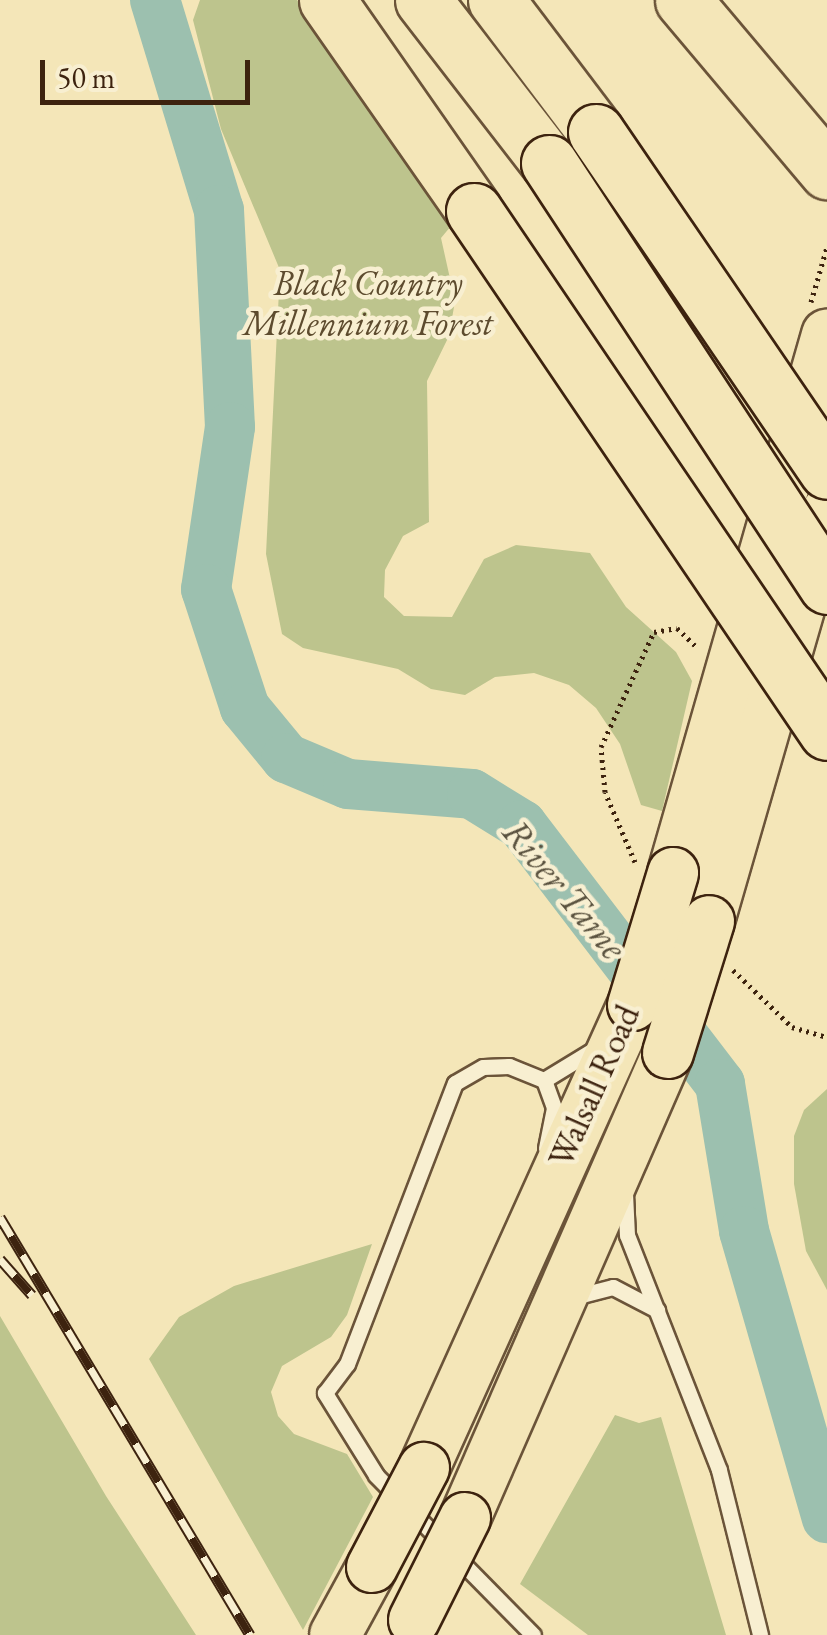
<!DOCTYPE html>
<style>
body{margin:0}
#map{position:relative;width:827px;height:1635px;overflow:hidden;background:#f4e6b8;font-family:"EB Garamond",serif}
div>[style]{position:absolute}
.green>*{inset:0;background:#bdc48d}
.river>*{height:50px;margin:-25px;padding:0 25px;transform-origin:25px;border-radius:25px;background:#9cc0af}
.path>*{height:5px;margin-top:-2.5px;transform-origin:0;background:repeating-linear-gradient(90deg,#3d230f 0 2.5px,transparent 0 7.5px)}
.roads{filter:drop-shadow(2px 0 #6b5439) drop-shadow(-2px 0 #6b5439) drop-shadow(0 2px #6b5439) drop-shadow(0 -2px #6b5439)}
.lane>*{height:15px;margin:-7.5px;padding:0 7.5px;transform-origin:7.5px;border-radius:7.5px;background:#f8efd1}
.primary>*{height:50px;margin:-25px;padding:0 25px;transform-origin:25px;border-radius:25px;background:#f4e6b8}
.highway>*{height:55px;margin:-27.5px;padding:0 27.5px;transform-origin:27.5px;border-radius:27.5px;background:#f4e6b8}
.rail>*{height:11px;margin-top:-5.5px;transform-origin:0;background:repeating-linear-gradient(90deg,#f8efd1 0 22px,#3d230f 0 44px);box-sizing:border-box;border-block:2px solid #3d230f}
.bridges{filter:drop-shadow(2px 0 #3d230f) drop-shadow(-2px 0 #3d230f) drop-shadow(0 2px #3d230f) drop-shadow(0 -2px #3d230f)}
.primary-bridge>*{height:50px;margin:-25px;padding:0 25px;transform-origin:25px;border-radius:25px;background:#f4e6b8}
.highway-bridge>*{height:55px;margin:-27.5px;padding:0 27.5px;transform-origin:27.5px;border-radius:27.5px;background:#f4e6b8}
span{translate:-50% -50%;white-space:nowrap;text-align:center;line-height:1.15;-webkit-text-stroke:9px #f8efd1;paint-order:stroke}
.park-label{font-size:35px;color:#5d4b2e;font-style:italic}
.street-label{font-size:35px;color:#3d230f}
.water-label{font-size:38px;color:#5a523f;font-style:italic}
.scale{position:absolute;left:40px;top:60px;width:210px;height:45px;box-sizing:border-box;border:5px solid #3d230f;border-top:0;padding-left:12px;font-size:30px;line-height:35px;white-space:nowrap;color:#3d230f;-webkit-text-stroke:8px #f8efd1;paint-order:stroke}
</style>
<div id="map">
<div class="green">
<i style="clip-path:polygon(200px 0,297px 0,451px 226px,441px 238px,455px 301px,449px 336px,427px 381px,429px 522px,403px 536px,385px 570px,384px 597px,404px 616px,452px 617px,484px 559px,516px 545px,590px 553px,626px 607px,676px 652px,692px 681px,662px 811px,641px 805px,620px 744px,596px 708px,569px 685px,534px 673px,495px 677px,465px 695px,431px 689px,398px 669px,303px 648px,282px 634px,266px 554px,280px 270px,221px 129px,193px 20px)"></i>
<i style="clip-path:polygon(827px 1089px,827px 1290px,806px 1251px,794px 1184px,794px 1136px,804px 1110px)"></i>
<i style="clip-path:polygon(372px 1244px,347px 1315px,331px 1337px,282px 1366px,271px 1392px,278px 1416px,294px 1434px,347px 1454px,373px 1497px,303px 1630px,149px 1359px,179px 1317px,234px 1286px)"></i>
<i style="clip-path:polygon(0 1316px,106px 1496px,196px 1635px,0 1635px)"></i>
<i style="clip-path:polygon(615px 1415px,639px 1423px,661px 1417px,726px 1635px,588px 1635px,520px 1584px)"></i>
</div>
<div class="river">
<i style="left:155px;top:0;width:220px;rotate:73.1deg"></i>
<i style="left:219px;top:210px;width:217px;rotate:87.1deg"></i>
<i style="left:230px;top:427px;width:164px;rotate:98.4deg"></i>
<i style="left:206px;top:589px;width:125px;rotate:71.9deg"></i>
<i style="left:245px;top:708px;width:65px;rotate:50.6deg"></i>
<i style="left:286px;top:758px;width:67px;rotate:22.8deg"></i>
<i style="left:348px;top:784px;width:124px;rotate:4.6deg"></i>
<i style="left:472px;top:794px;width:59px;rotate:31.8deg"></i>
<i style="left:522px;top:825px;width:326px;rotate:52.6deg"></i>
<i style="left:720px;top:1084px;width:149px;rotate:80.7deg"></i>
<i style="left:744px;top:1231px;width:299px;rotate:73.9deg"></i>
</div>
<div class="path">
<i style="left:811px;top:302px;width:57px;rotate:-73.8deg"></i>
<i style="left:635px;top:862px;width:76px;rotate:-113.2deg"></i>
<i style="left:605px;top:792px;width:45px;rotate:-95.1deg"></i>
<i style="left:601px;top:747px;width:127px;rotate:-65.3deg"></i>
<i style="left:654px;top:632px;width:23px;rotate:-10deg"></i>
<i style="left:677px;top:628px;width:28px;rotate:44deg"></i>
<i style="left:733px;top:970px;width:82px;rotate:44deg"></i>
<i style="left:792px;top:1027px;width:36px;rotate:16deg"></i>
</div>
<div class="roads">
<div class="lane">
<i style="left:544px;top:1080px;width:30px;rotate:70deg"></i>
<i style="left:554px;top:1108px;width:41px;rotate:101.3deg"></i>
<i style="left:625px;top:1193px;width:42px;rotate:87.3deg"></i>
<i style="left:627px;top:1235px;width:252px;rotate:68.6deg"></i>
<i style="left:719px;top:1470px;width:170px;rotate:76deg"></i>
<i style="left:574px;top:1297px;width:40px;rotate:-14.4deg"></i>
<i style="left:613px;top:1287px;width:50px;rotate:27.6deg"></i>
<i style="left:533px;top:1635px;width:224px;rotate:-134.5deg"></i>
<i style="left:376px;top:1475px;width:97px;rotate:-121.9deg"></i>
<i style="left:325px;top:1393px;width:36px;rotate:-53deg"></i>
<i style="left:347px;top:1364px;width:301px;rotate:-69deg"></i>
<i style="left:455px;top:1083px;width:32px;rotate:-30deg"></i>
<i style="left:483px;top:1067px;width:26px;rotate:-2deg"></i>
<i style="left:509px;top:1066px;width:38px;rotate:22deg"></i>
<i style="left:544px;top:1080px;width:63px;rotate:-31.4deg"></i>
</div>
<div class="primary">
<i style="left:673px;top:873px;width:560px;rotate:-74.03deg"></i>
<i style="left:709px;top:921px;width:426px;rotate:-73.9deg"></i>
<i style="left:424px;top:1468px;width:508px;rotate:-65.71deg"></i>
<i style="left:465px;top:1518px;width:507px;rotate:-66.42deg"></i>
<i style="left:335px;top:1635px;width:77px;rotate:-61.4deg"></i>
</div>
<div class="highway">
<i style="left:327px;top:0;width:257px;rotate:55.1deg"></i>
<i style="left:423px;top:0;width:206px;rotate:52.3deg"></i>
<i style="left:496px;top:0;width:166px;rotate:52.9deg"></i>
<i style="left:683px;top:0;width:224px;rotate:49.9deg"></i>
</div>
</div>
<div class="rail">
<i style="left:0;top:1217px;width:487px;rotate:59.1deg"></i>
<i style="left:0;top:1259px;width:48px;rotate:48.4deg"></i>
</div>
<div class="bridges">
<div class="primary-bridge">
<i style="left:633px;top:1005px;width:138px;rotate:-73.1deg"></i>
<i style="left:668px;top:1053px;width:138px;rotate:-72.7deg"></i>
<i style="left:372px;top:1567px;width:112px;rotate:-62.3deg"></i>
<i style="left:414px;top:1620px;width:114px;rotate:-63.4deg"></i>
</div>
<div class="highway-bridge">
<i style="left:596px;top:132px;width:410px;rotate:55.7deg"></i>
<i style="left:549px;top:163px;width:506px;rotate:56.69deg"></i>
<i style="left:474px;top:211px;width:629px;rotate:55.88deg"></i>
</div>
</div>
<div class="park-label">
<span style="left:368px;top:303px">Black Country<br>Millennium Forest</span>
</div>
<div class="street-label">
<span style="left:594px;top:1086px;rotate:-66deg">Walsall Road</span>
</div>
<div class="water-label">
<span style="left:565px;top:889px;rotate:50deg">River Tame</span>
</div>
<div class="scale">50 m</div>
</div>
